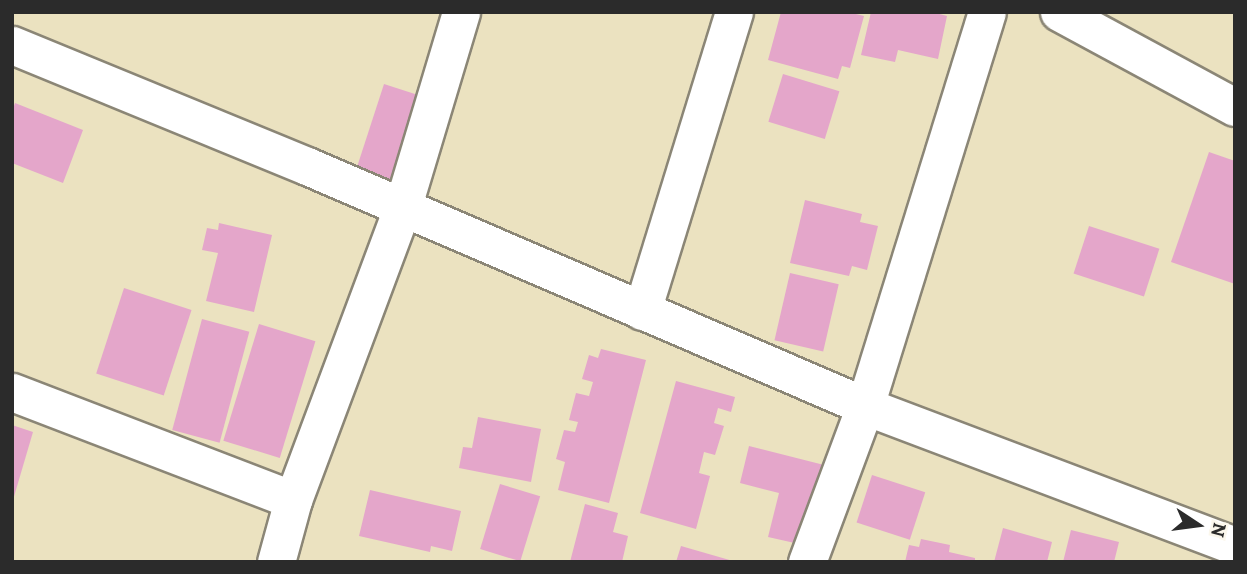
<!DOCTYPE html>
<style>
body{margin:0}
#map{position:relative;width:1247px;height:574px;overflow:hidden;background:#ebe2c0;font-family:Alegreya,serif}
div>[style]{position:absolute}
.building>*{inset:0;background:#e4a6ca;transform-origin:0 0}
.roads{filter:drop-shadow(2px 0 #8b8676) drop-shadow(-2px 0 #8b8676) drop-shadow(0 2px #8b8676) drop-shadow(0 -2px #8b8676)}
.street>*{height:37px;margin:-18.5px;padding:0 18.5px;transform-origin:18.5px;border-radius:18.5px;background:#fff}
span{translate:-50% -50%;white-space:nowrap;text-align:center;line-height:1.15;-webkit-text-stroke:5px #fbf7ec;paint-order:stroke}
.frame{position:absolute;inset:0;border:14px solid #2b2b2b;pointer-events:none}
.north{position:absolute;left:1163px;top:490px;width:70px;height:70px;-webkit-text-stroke:5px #fbf7ec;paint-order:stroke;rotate:103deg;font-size:19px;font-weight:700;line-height:28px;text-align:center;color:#2b2b2b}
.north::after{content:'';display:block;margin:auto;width:24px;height:32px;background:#2b2b2b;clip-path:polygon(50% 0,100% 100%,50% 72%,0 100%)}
</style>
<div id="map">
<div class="building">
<i style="clip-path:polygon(781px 12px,848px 12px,864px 16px,850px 68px,842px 66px,838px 79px,768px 60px)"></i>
<i style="clip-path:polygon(871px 12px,932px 12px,947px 16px,938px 59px,898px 50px,895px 62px,861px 55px)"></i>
<i style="left:783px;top:74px;width:59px;height:50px;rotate:17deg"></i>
<i style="left:384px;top:84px;width:52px;height:90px;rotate:18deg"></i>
<i style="clip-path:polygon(15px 103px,83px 130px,63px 183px,12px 163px,12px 112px)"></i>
<i style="clip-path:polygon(1209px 152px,1235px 161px,1235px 284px,1171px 262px)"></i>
<i style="clip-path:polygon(805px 200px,862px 214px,860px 222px,878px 226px,867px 270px,852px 266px,849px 276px,790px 263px)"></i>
<i style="clip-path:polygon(219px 223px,272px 235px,254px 312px,206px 301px,218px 253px,202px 250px,207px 228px,218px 230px)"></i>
<i style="left:1089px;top:226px;width:74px;height:50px;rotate:18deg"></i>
<i style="left:790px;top:273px;width:50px;height:69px;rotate:13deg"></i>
<i style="left:124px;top:288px;width:71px;height:90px;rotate:18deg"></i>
<i style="left:202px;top:319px;width:49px;height:115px;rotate:15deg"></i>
<i style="left:259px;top:324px;width:59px;height:122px;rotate:17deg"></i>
<i style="clip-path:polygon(601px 349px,646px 360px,609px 503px,558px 490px,565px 462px,556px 459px,564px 430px,575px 432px,578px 422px,569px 420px,576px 393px,589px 396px,593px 382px,582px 379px,589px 355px,598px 358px)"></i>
<i style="clip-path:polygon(676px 381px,735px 397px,731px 412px,718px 408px,714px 423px,724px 426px,715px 455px,704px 452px,699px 473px,710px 476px,696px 529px,640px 513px)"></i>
<i style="clip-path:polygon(478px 417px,541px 429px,531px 482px,459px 468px,463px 447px,472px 448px)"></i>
<i style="clip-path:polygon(12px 425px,33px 432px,13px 500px,12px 500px)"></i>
<i style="clip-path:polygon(749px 446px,828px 466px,808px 546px,768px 537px,779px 493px,740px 483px)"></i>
<i style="left:872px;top:475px;width:56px;height:50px;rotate:18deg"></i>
<i style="left:500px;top:484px;width:42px;height:68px;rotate:17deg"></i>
<i style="clip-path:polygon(370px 490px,461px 511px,452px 551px,431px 546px,430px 552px,359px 536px)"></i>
<i style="clip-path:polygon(585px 504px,618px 513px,613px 532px,628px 536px,622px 562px,570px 562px)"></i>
<i style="clip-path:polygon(1003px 528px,1052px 542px,1047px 562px,994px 562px)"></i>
<i style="clip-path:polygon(1071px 530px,1119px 542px,1114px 562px,1063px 562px)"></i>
<i style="clip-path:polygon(921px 539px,950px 545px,949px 552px,975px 558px,975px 562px,905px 562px,909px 545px,919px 547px)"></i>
<i style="clip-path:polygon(681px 546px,733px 561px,733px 562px,676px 562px)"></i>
</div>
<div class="roads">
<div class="street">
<i style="left:1059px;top:12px;width:200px;rotate:28.4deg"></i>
<i style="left:12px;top:45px;width:319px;rotate:22.3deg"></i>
<i style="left:307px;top:166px;width:607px;rotate:23.27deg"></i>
<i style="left:865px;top:406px;width:396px;rotate:20.7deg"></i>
<i style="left:642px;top:311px;width:313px;rotate:-72.9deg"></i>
<i style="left:12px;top:392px;width:301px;rotate:21deg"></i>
<i style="left:276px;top:562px;width:64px;rotate:-74.7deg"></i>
<i style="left:293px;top:500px;width:311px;rotate:-69.5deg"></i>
<i style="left:402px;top:209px;width:206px;rotate:-73.3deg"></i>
<i style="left:807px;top:562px;width:166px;rotate:-69.6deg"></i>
<i style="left:865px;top:406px;width:412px;rotate:-72.8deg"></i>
</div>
</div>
<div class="frame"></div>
<div class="north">N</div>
</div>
